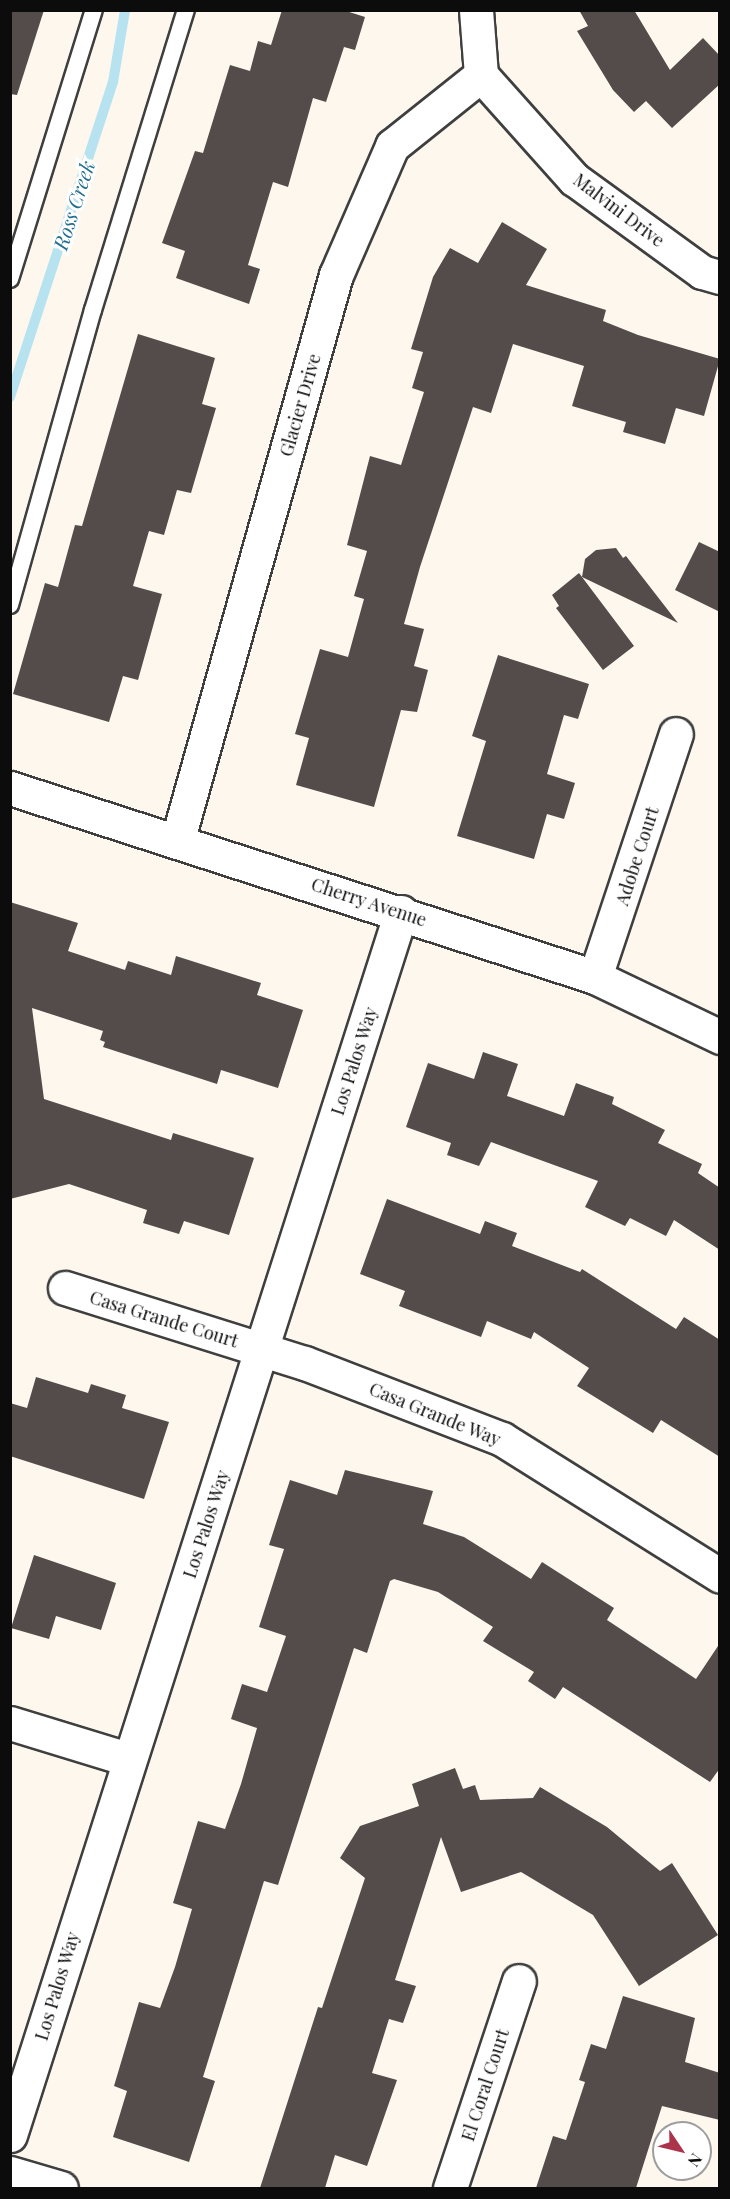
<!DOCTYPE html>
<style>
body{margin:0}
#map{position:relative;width:730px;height:2199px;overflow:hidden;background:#fdf7ed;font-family:"Playfair Display",serif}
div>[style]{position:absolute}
.stream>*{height:10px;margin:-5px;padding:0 5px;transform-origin:5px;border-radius:5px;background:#b7e2ef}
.building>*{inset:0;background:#534c4a}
.roads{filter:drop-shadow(2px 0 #3f3f3f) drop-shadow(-2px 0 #3f3f3f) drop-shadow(0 2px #3f3f3f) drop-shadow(0 -2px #3f3f3f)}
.service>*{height:16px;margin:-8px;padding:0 8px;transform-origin:8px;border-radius:8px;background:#fff}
.minor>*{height:33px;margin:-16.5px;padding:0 16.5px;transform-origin:16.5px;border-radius:16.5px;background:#fff}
.tertiary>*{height:33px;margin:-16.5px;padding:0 16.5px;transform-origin:16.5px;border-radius:16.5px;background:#fff}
span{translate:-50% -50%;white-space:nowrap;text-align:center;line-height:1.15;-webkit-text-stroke:6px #fff;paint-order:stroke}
.street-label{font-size:18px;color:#0c0c0c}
.water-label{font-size:20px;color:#246f8f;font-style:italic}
.frame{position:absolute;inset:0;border:12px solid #0c0c0c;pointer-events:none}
.north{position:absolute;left:652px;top:2121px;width:60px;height:60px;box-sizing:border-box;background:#fff;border:2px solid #9e9e9e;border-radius:50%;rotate:125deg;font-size:16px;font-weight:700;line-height:24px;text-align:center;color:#0c0c0c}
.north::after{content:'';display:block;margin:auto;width:21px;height:27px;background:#ab344b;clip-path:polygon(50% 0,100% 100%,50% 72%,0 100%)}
</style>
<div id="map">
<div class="stream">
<i style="left:10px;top:397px;width:331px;rotate:-71.9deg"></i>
<i style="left:113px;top:82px;width:73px;rotate:-80.5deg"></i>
</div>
<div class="building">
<i style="clip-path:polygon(10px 10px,44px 10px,17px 95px,10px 94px)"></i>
<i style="clip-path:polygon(282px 10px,343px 10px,365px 17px,355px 50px,344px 47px,326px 102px,313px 98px,288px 187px,273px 182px,248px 265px,260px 269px,249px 304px,176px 278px,185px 251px,162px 243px,195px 151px,203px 153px,230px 65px,250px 71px,258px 41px,271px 45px)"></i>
<i style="clip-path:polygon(579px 10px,634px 10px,670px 70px,703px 38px,720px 56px,720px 84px,672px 128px,646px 101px,634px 112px,613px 90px,577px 31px,588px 26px)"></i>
<i style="clip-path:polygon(502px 222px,547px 249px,526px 285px,606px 310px,603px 321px,638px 335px,720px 359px,704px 416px,676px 408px,665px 444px,623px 432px,626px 422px,572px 406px,584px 366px,513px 344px,491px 413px,473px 407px,420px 567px,404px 624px,424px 629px,414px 666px,428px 670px,417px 712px,401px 710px,374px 807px,296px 785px,309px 738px,295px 734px,320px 649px,348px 657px,364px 599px,354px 596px,367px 551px,347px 545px,370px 456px,401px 465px,424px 392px,412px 388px,423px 352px,411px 349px,433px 277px,450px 248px,478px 263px)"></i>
<i style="clip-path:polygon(138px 334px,215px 358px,202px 404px,216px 408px,191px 493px,177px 490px,164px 535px,149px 531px,133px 586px,162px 594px,138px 680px,123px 676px,109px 722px,13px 694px,45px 583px,58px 587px,75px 525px,82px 526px)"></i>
<i style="clip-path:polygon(699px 542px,720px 552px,720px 612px,675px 590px)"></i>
<i style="clip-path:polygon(616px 548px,623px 558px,626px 556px,678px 623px,582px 577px,585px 559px,596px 550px)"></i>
<i style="clip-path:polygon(579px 573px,634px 646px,603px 670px,556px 608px,559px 606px,552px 595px)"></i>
<i style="clip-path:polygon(498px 655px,589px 684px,578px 719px,564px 715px,547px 774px,575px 783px,564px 819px,547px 814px,534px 859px,457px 836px,486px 741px,472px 736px)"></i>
<i style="clip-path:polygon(10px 902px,78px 923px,68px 951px,125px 970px,128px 961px,171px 975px,176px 956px,261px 983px,257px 995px,303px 1010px,278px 1088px,221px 1070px,217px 1084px,103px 1047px,105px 1042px,100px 1040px,103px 1031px,32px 1008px,44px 1099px,171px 1140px,173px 1133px,254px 1158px,229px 1235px,184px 1221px,179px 1234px,143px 1223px,147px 1210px,69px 1184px,10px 1199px)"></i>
<i style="clip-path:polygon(483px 1052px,518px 1064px,507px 1096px,564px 1116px,576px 1083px,614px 1097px,612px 1104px,665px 1130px,658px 1143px,702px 1164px,698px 1173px,720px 1188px,720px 1250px,674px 1220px,666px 1236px,630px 1218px,625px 1226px,585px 1207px,598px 1181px,491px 1142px,479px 1166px,447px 1155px,451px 1143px,406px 1127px,428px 1063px,474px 1079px)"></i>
<i style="clip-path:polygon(387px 1199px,480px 1234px,485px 1221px,517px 1233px,512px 1246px,580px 1272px,582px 1269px,676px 1329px,684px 1317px,720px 1340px,720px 1457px,661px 1420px,653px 1433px,577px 1386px,589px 1368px,534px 1332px,531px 1339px,487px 1321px,481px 1337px,399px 1306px,405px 1291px,360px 1274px)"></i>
<i style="clip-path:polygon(36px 1377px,88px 1393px,91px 1384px,126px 1395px,122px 1408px,169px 1422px,144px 1499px,10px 1456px,10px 1403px,27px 1408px)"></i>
<i style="clip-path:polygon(345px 1470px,433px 1491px,423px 1524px,464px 1537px,531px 1579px,542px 1562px,614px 1608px,607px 1620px,696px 1679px,720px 1643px,720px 1768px,710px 1782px,563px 1687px,555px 1699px,528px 1681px,534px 1672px,483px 1641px,493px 1627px,438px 1592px,394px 1579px,390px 1581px,367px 1653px,354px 1648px,278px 1885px,264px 1881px,203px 2077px,215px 2081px,189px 2162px,113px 2137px,127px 2091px,114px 2086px,139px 2002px,160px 2008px,175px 1967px,192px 1909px,173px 1903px,198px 1821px,225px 1829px,241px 1784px,257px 1728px,231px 1719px,242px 1684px,267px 1692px,286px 1636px,259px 1627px,284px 1549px,269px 1545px,290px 1480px,337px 1495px)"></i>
<i style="clip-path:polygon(34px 1555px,116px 1583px,101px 1630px,56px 1616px,49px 1639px,11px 1628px)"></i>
<i style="clip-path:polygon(455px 1768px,463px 1789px,475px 1785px,480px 1800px,533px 1798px,540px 1787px,607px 1827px,660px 1871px,672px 1863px,718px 1935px,639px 1986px,593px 1915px,521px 1872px,461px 1892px,441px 1837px,395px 1980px,416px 1986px,403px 2023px,389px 2019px,372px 2073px,397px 2080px,367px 2166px,335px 2155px,325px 2188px,260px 2188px,318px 2007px,322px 2008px,365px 1878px,340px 1858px,360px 1826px,419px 1806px,412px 1784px)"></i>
<i style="clip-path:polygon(623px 1996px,695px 2018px,685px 2062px,720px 2073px,720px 2120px,662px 2106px,636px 2188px,536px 2188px,553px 2136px,566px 2140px,585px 2082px,579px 2080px,591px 2044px,606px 2049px)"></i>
</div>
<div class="roads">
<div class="service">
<i style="left:10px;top:279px;width:282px;rotate:-72.7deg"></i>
<i style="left:10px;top:605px;width:306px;rotate:-74.3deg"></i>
<i style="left:93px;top:310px;width:314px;rotate:-72.8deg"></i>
</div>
<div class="minor">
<i style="left:481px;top:75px;width:140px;rotate:48.2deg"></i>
<i style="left:574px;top:179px;width:158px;rotate:36deg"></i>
<i style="left:702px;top:272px;width:19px;rotate:16deg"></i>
<i style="left:177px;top:842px;width:589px;rotate:-74.34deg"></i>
<i style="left:336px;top:275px;width:141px;rotate:-66.5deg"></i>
<i style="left:392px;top:146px;width:114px;rotate:-38.6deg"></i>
<i style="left:481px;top:75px;width:65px;rotate:-94.4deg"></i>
<i style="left:595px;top:977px;width:256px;rotate:-71.6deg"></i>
<i style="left:65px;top:1288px;width:251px;rotate:17.4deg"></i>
<i style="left:305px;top:1363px;width:211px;rotate:21.1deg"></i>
<i style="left:502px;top:1439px;width:257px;rotate:32.1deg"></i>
<i style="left:10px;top:1723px;width:123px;rotate:17deg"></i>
<i style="left:10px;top:2135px;width:1284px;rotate:-72.27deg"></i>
<i style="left:10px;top:2173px;width:53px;rotate:16.4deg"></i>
<i style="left:450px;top:2188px;width:218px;rotate:-71.6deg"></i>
</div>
<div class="tertiary">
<i style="left:10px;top:788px;width:615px;rotate:17.9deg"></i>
<i style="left:595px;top:977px;width:139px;rotate:25.6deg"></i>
</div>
</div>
<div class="street-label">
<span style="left:619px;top:210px;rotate:37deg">Malvini Drive</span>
<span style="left:300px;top:405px;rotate:-74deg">Glacier Drive</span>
<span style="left:637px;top:856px;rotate:-72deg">Adobe Court</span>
<span style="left:369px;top:902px;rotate:18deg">Cherry Avenue</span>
<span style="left:354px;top:1061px;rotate:-72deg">Los Palos Way</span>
<span style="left:164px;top:1319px;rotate:17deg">Casa Grande Court</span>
<span style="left:435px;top:1414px;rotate:22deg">Casa Grande Way</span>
<span style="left:206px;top:1524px;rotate:-72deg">Los Palos Way</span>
<span style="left:57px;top:1986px;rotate:-73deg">Los Palos Way</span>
<span style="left:485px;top:2085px;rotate:-72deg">El Coral Court</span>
</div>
<div class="water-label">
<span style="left:73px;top:205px;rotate:-72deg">Ross Creek</span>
</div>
<div class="frame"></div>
<div class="north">N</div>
</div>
